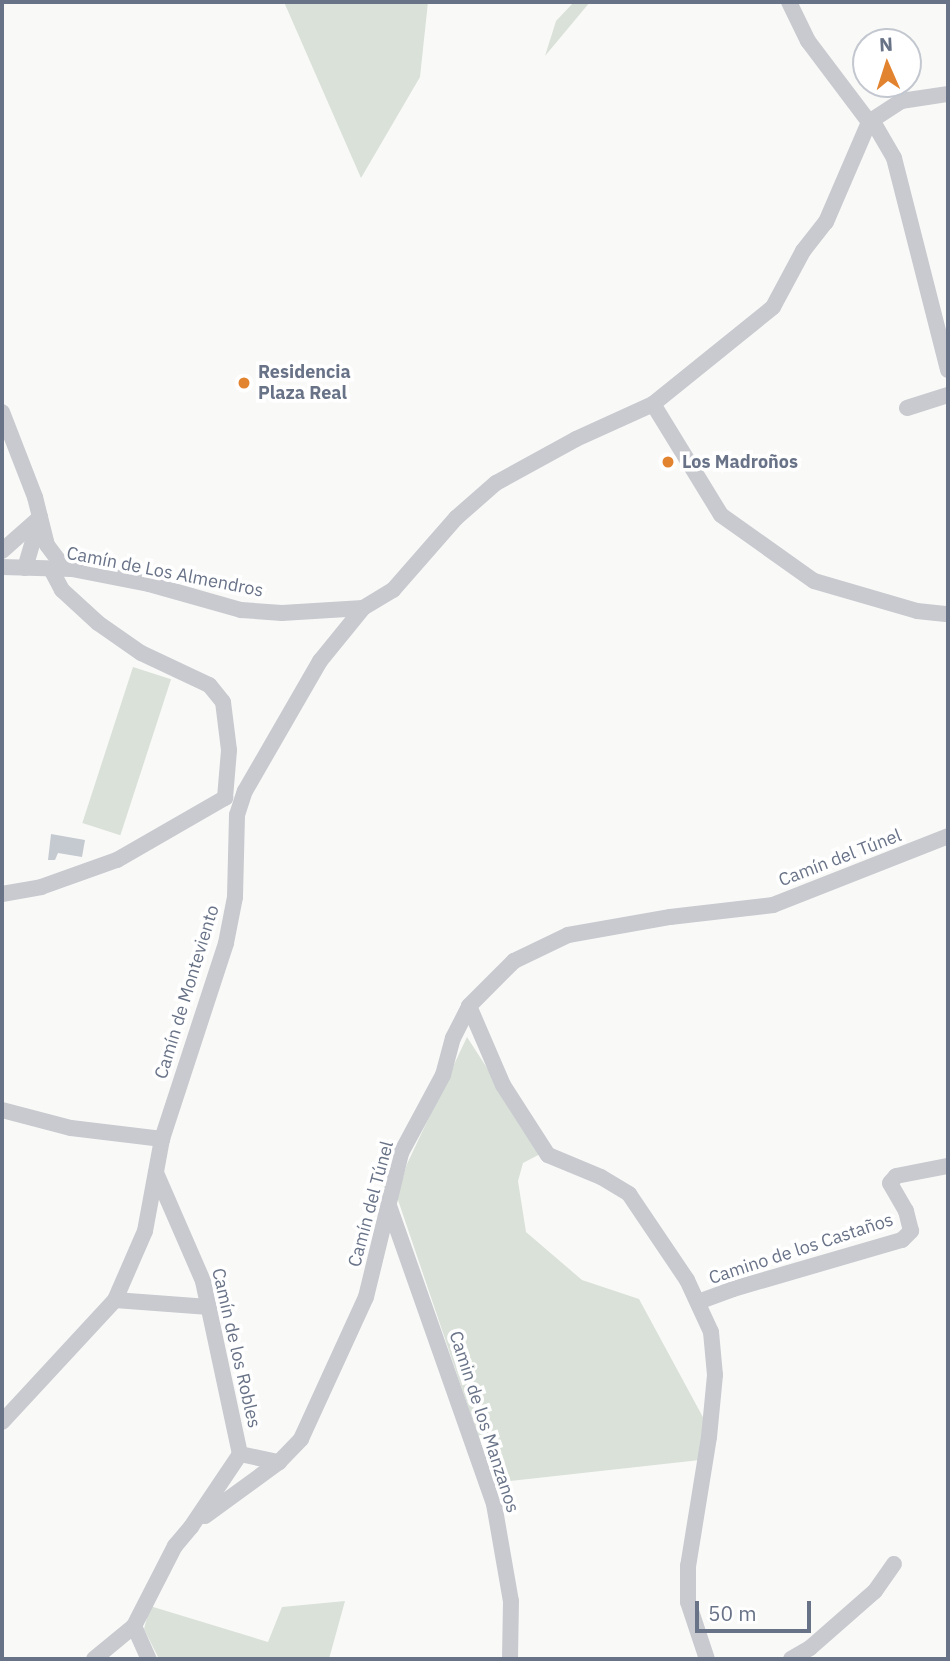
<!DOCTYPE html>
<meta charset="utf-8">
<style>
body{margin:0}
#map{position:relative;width:950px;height:1661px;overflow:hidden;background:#f9faf8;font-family:"IBM Plex Sans",sans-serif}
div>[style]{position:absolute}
.green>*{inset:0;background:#dae1d9;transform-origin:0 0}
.water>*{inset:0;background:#c5cad1}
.street>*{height:16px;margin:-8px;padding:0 8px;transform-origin:8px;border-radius:8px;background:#c8cacf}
.dots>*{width:19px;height:19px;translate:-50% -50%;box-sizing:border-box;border:4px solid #fff;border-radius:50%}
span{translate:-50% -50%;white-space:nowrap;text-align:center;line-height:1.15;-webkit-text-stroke:7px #fff;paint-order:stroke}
.poi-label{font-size:18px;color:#697388;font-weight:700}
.left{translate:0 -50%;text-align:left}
.street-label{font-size:18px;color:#697388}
.frame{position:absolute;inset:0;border:4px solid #697388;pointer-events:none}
.north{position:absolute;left:852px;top:28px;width:70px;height:70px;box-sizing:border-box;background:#fff;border:2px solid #c3c7cf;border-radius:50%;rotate:357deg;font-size:19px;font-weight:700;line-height:28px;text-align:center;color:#697388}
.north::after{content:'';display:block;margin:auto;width:24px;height:32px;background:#e2832f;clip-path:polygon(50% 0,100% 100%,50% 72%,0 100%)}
.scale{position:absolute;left:695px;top:1601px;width:116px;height:32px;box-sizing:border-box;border:4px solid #697388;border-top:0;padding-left:9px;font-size:21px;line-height:24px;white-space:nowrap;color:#697388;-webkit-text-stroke:5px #fff;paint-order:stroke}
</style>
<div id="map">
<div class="green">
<i style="clip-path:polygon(284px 2px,428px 2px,420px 77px,361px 178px)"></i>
<i style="clip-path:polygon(574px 2px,590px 2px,545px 56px,556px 21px)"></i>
<i style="left:133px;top:667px;width:40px;height:164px;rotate:18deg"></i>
<i style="clip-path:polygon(467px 1037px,542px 1153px,523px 1163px,518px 1181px,526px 1232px,582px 1280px,639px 1299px,705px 1421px,700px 1460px,501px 1482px,484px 1454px,397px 1197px,407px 1164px)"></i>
<i style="clip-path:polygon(345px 1601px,329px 1659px,159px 1659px,144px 1629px,150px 1606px,268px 1642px,282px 1607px)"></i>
</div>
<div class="water">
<i style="clip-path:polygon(51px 834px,85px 840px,82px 857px,58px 853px,55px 860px,48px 860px)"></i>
</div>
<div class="street">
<i style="left:789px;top:2px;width:43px;rotate:64deg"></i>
<i style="left:808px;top:41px;width:101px;rotate:53deg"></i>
<i style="left:872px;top:120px;width:44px;rotate:59.9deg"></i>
<i style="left:894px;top:158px;width:219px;rotate:75.7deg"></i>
<i style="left:653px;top:404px;width:130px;rotate:58.5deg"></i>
<i style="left:721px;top:515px;width:114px;rotate:35.4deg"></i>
<i style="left:814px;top:581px;width:107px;rotate:16.2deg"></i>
<i style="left:917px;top:611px;width:31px;rotate:6deg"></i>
<i style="left:907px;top:408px;width:43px;rotate:-17.6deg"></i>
<i style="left:2px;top:412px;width:91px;rotate:68.8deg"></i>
<i style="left:35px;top:497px;width:49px;rotate:76deg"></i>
<i style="left:47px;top:545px;width:20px;rotate:53deg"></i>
<i style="left:59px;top:561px;width:15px;rotate:32deg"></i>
<i style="left:2px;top:551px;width:48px;rotate:-41.6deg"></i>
<i style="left:2px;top:567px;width:70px;rotate:1.6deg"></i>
<i style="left:72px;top:569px;width:78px;rotate:11deg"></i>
<i style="left:149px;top:584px;width:96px;rotate:15.8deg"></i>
<i style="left:241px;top:610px;width:41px;rotate:4.2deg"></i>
<i style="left:282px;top:613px;width:81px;rotate:-3.5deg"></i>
<i style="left:25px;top:568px;width:53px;rotate:-73.6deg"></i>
<i style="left:2px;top:894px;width:40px;rotate:-10deg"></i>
<i style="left:41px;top:887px;width:81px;rotate:-19.6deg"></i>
<i style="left:117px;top:860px;width:125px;rotate:-29.9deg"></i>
<i style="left:225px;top:798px;width:48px;rotate:-85.2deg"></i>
<i style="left:229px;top:750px;width:48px;rotate:-97.1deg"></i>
<i style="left:223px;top:702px;width:22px;rotate:-129deg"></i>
<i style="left:209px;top:685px;width:75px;rotate:-154.8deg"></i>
<i style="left:141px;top:653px;width:52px;rotate:-145.1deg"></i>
<i style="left:98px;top:623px;width:49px;rotate:-137.5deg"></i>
<i style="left:62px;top:590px;width:24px;rotate:-118deg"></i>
<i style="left:469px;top:1006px;width:86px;rotate:66.7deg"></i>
<i style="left:503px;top:1085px;width:83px;rotate:57.3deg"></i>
<i style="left:548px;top:1155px;width:57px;rotate:22.5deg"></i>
<i style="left:601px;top:1177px;width:33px;rotate:31deg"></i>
<i style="left:629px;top:1194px;width:104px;rotate:56deg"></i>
<i style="left:687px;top:1280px;width:57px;rotate:65.2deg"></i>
<i style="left:711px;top:1332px;width:43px;rotate:84.7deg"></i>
<i style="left:715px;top:1375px;width:62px;rotate:95.5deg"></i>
<i style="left:709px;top:1437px;width:131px;rotate:99.2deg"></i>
<i style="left:688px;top:1566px;width:36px;rotate:90deg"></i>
<i style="left:688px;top:1602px;width:60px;rotate:71.6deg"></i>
<i style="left:2px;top:1110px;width:71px;rotate:14.6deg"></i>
<i style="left:71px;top:1128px;width:92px;rotate:6.9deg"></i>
<i style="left:388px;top:1203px;width:319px;rotate:70.6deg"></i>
<i style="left:494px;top:1504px;width:98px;rotate:80.1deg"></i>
<i style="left:511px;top:1601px;width:58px;rotate:91deg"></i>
<i style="left:115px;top:1300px;width:94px;rotate:4.3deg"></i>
<i style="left:698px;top:1302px;width:37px;rotate:-20deg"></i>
<i style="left:733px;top:1289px;width:176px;rotate:-16.2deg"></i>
<i style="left:902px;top:1240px;width:13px;rotate:-45deg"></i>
<i style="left:911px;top:1231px;width:21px;rotate:-104deg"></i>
<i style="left:906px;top:1211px;width:32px;rotate:-120deg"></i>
<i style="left:890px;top:1183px;width:9px;rotate:-49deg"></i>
<i style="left:896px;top:1176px;width:53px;rotate:-10.9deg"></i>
<i style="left:2px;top:1422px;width:166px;rotate:-47.2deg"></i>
<i style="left:115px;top:1300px;width:75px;rotate:-66.5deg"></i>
<i style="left:145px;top:1231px;width:94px;rotate:-79.5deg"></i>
<i style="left:162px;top:1139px;width:206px;rotate:-71.9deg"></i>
<i style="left:226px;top:943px;width:47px;rotate:-78.9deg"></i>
<i style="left:235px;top:897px;width:82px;rotate:-88.6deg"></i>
<i style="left:237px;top:815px;width:25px;rotate:-72deg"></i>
<i style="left:245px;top:791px;width:150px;rotate:-60deg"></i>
<i style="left:320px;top:661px;width:68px;rotate:-50.9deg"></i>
<i style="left:363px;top:608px;width:35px;rotate:-31deg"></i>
<i style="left:393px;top:590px;width:96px;rotate:-48.8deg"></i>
<i style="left:456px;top:518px;width:53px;rotate:-41.2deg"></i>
<i style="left:496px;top:483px;width:91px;rotate:-28.8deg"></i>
<i style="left:576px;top:439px;width:85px;rotate:-24.4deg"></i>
<i style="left:653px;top:404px;width:154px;rotate:-38.9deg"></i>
<i style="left:773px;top:307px;width:64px;rotate:-61.8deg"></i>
<i style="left:803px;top:251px;width:37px;rotate:-52deg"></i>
<i style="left:826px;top:222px;width:109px;rotate:-66.7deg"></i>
<i style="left:869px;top:122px;width:38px;rotate:-33deg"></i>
<i style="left:901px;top:101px;width:48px;rotate:-8.5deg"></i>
<i style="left:240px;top:1454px;width:40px;rotate:12deg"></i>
<i style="left:279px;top:1462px;width:32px;rotate:-46deg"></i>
<i style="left:301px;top:1439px;width:156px;rotate:-65.4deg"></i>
<i style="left:366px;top:1297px;width:148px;rotate:-76.3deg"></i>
<i style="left:401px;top:1153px;width:89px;rotate:-61.7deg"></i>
<i style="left:443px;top:1075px;width:38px;rotate:-75deg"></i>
<i style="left:453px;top:1038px;width:36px;rotate:-63deg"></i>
<i style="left:469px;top:1006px;width:64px;rotate:-45deg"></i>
<i style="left:514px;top:961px;width:60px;rotate:-25.7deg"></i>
<i style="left:568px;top:935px;width:104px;rotate:-10deg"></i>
<i style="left:670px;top:917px;width:104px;rotate:-6.6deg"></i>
<i style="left:773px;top:905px;width:188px;rotate:-21.5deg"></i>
<i style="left:205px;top:1516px;width:92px;rotate:-36.1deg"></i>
<i style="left:134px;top:1626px;width:36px;rotate:66deg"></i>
<i style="left:94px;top:1659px;width:52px;rotate:-39.5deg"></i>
<i style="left:134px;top:1626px;width:90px;rotate:-62.9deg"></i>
<i style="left:175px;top:1546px;width:25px;rotate:-50deg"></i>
<i style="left:191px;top:1527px;width:88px;rotate:-56.1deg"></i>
<i style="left:240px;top:1454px;width:177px;rotate:-102.1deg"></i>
<i style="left:203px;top:1281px;width:118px;rotate:-113.5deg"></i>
<i style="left:791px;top:1659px;width:22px;rotate:-30deg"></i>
<i style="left:810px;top:1648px;width:86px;rotate:-41.2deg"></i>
<i style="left:875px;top:1591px;width:33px;rotate:-55deg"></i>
</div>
<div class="dots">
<i style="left:244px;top:383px;background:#e2832f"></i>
<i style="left:668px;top:462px;background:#e2832f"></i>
</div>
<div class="poi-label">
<span class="left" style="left:258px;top:383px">Residencia<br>Plaza Real</span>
<span class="left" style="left:682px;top:462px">Los Madroños</span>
</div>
<div class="street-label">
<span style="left:165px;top:572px;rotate:11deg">Camín de Los Almendros</span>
<span style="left:840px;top:858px;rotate:-21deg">Camín del Túnel</span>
<span style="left:187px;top:992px;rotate:-73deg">Camín de Monteviento</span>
<span style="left:371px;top:1204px;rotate:-75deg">Camín del Túnel</span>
<span style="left:801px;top:1249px;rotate:-18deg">Camino de los Castaños</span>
<span style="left:236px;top:1348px;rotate:77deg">Camín de los Robles</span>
<span style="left:484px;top:1422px;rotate:72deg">Camin de los Manzanos</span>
</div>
<div class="frame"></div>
<div class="north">N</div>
<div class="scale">50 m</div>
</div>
